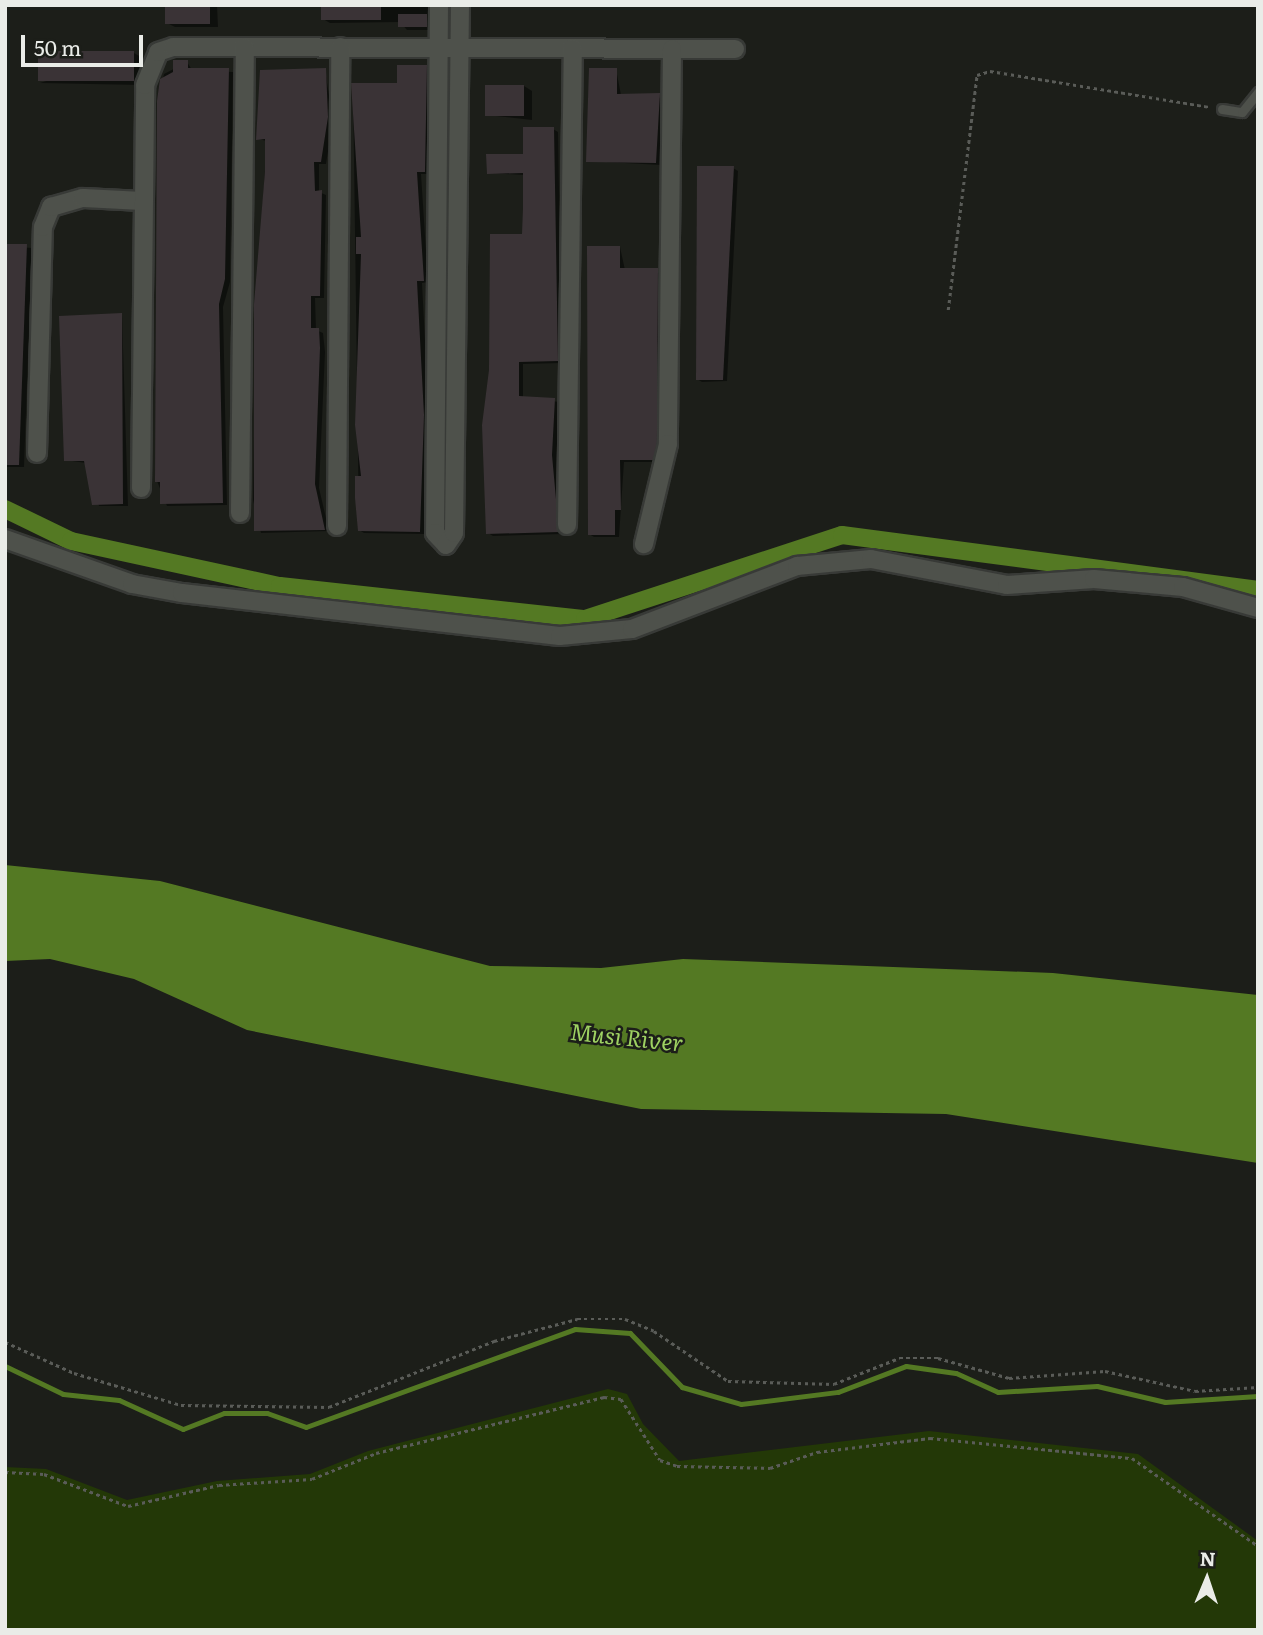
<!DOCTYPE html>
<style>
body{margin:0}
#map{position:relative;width:1263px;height:1635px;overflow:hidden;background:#1c1e19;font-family:Literata,serif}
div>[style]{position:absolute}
.green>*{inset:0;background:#233807}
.water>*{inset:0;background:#547923}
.shadow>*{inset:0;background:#0007}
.stream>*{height:5px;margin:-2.5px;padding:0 2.5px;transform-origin:2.5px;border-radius:2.5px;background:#547923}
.canal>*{height:18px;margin:-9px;padding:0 9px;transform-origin:9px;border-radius:9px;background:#547923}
.building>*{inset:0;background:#3a3336;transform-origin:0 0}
.path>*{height:2.5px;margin-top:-1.25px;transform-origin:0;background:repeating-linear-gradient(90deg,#5a5c58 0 3.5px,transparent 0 7px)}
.roads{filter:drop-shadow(2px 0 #383a37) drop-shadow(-2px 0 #383a37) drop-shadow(0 2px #383a37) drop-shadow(0 -2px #383a37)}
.lane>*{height:9px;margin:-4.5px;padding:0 4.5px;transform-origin:4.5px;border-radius:4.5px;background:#4e514b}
.street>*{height:18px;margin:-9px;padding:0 9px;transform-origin:9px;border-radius:9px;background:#4e514b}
span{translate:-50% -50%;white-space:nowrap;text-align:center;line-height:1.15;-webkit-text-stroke:5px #1c1e19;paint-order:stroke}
.water-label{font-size:23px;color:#9ed162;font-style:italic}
.frame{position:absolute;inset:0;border:7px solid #eaece8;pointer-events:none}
.north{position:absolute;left:1172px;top:1544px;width:70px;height:70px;-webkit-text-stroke:5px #1c1e19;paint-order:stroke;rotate:2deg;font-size:19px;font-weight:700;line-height:28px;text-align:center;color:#eaece8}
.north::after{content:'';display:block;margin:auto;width:24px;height:32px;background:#eaece8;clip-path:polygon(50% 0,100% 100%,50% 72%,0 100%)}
.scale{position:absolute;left:21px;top:35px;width:122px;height:32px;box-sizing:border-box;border:4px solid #eaece8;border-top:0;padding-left:9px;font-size:21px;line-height:24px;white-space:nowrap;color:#eaece8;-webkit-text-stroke:5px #1c1e19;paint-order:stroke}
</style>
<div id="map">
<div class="green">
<i style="clip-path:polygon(608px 1389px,627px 1394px,643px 1424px,679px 1461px,929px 1431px,1138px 1454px,1258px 1541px,1258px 1630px,5px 1630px,5px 1467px,46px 1469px,127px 1500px,217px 1481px,310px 1474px,368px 1451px)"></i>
</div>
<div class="water">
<i style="clip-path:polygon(5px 865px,160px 881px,490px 966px,601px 968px,683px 959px,1053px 973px,1258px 995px,1258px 1163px,946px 1114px,641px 1109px,247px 1030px,134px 979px,50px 959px,5px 961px)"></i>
</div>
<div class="shadow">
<i style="clip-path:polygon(167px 5px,217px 5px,218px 27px,175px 27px,167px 23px)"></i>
<i style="clip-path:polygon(323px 5px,439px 5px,434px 30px,407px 30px,400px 22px,330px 23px,323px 19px)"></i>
<i style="clip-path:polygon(134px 53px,141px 57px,141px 85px,40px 83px)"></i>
<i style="clip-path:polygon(187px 62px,192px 70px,233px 72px,230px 282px,223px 307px,227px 505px,167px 506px,157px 481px,159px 101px,164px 74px)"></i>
<i style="clip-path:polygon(427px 67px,432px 70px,429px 174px,421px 174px,428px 282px,422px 283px,429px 418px,425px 534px,364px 533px,359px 530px,353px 85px,399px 85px)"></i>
<i style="clip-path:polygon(616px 69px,621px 95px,665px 98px,661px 165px,588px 161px)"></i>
<i style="clip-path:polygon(325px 70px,333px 120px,326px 164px,319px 164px,319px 192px,326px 195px,324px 298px,315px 298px,316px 330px,323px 333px,325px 352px,319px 488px,329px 531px,261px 533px,253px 500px,256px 305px,267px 141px,258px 139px)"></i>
<i style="clip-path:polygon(524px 86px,532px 91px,532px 120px,487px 115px)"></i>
<i style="clip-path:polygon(553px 129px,558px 132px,562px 363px,523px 364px,523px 398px,560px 402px,563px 534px,493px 536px,488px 533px,524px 236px,524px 175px,488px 173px,525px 156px)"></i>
<i style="clip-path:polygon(733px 168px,738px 171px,727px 381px,702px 382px,697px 379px)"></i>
<i style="clip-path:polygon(5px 246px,32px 248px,24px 467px,5px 467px)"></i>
<i style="clip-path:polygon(620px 247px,625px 270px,663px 273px,661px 446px,657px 462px,624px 462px,619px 537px,594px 537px,589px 534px)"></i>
<i style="clip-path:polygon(122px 315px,128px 506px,99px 506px,86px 463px,65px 460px,61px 317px)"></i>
</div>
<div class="stream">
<i style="left:5px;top:1366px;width:64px;rotate:25.8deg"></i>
<i style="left:63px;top:1394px;width:56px;rotate:6.1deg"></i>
<i style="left:119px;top:1400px;width:70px;rotate:24.4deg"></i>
<i style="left:183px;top:1429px;width:44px;rotate:-21.3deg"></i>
<i style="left:224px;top:1413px;width:43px"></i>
<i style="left:267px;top:1413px;width:41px;rotate:19.7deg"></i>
<i style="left:306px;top:1427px;width:286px;rotate:-20deg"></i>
<i style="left:575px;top:1329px;width:55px;rotate:4.2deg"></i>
<i style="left:630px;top:1333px;width:75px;rotate:46.1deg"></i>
<i style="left:682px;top:1387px;width:61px;rotate:16.1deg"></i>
<i style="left:741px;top:1404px;width:98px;rotate:-7.1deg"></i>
<i style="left:838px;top:1392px;width:73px;rotate:-20.9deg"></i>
<i style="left:906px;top:1366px;width:50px;rotate:8deg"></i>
<i style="left:956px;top:1373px;width:46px;rotate:24.3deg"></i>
<i style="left:998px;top:1392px;width:99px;rotate:-3.5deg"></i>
<i style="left:1097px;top:1386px;width:70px;rotate:13.2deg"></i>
<i style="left:1165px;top:1402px;width:93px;rotate:-3.7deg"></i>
</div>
<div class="canal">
<i style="left:5px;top:509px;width:73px;rotate:25.9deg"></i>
<i style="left:71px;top:541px;width:214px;rotate:12.2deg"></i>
<i style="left:280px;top:586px;width:307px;rotate:6.2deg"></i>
<i style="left:585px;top:619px;width:270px;rotate:-18.1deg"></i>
<i style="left:842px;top:535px;width:420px;rotate:7.5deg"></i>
</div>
<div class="building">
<i style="left:165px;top:5px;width:45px;height:19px"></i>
<i style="left:321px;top:5px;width:60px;height:15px"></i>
<i style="left:398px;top:14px;width:29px;height:13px"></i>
<i style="left:134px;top:51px;width:30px;height:96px;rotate:90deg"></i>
<i style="clip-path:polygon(173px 60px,188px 60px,188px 68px,229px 68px,225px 279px,219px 304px,223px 503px,160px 504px,160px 482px,155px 482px,157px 101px,160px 79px,173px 72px)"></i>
<i style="clip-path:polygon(397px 65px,427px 65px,425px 172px,417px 172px,424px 281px,417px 281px,424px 415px,420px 532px,358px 531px,355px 498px,355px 476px,361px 476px,355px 425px,361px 254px,356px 254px,356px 237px,361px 237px,351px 83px,397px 83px)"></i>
<i style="clip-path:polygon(326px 68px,328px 117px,321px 162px,314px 162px,315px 191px,322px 190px,320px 296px,311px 296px,311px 328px,319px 328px,320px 348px,315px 484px,325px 530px,254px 531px,254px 304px,265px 171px,265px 139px,256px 140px,260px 70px)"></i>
<i style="clip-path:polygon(589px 68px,617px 68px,617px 94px,660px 93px,656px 163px,586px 162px)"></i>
<i style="left:485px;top:85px;width:39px;height:31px"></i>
<i style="clip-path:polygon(523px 127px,554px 127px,558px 361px,519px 362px,519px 396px,555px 398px,552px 455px,559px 532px,486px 534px,482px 425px,489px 370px,490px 234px,522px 234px,523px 208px,523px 173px,487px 174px,486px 154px,523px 154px)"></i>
<i style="clip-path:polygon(697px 166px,734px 166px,723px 380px,696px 380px)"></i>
<i style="clip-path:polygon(5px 244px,27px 244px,19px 465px,5px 465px)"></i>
<i style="clip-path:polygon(587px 246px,620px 246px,620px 268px,658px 268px,657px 443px,653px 460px,620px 460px,621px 510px,615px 510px,615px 535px,588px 535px)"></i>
<i style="clip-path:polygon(122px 313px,123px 504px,92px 505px,84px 461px,64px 461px,59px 316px)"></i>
</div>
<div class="path">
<i style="left:948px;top:310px;width:237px;rotate:-83deg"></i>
<i style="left:977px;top:75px;width:14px;rotate:-17deg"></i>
<i style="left:990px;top:71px;width:222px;rotate:9.3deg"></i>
<i style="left:5px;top:1342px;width:76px;rotate:24.2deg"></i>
<i style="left:74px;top:1373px;width:112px;rotate:16.7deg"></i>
<i style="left:181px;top:1405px;width:148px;rotate:0.8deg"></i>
<i style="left:329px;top:1407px;width:178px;rotate:-21.8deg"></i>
<i style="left:494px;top:1341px;width:86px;rotate:-14.8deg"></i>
<i style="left:577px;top:1319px;width:48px"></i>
<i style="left:625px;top:1319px;width:31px;rotate:22deg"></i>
<i style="left:654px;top:1331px;width:89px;rotate:34deg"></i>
<i style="left:728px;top:1381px;width:106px;rotate:1.6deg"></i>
<i style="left:834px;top:1384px;width:70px;rotate:-21.8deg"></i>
<i style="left:899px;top:1358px;width:39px"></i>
<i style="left:938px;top:1358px;width:74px;rotate:15.7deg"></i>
<i style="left:1009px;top:1378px;width:96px;rotate:-4.2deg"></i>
<i style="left:1105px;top:1371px;width:92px;rotate:12.5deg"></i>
<i style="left:1195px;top:1391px;width:63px;rotate:-3.6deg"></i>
<i style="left:5px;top:1472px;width:39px;rotate:3deg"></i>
<i style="left:44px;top:1474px;width:90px;rotate:20.9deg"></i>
<i style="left:128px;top:1506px;width:93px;rotate:-13deg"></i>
<i style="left:219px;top:1485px;width:93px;rotate:-3.7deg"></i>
<i style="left:312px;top:1479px;width:69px;rotate:-22.1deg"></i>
<i style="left:376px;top:1453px;width:235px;rotate:-13.8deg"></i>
<i style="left:604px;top:1397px;width:17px;rotate:7deg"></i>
<i style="left:621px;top:1399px;width:72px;rotate:57.4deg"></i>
<i style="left:660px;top:1460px;width:18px;rotate:19deg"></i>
<i style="left:677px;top:1466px;width:93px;rotate:1.2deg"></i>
<i style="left:770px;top:1468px;width:50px;rotate:-18.8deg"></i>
<i style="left:817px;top:1452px;width:114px;rotate:-7.1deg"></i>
<i style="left:930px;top:1438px;width:203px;rotate:5.7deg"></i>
<i style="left:1132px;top:1458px;width:154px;rotate:34.9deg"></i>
</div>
<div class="roads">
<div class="lane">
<i style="left:1222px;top:109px;width:20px;rotate:9deg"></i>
<i style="left:1242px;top:112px;width:26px;rotate:-51deg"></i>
</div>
<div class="street">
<i style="left:439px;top:5px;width:528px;rotate:90.43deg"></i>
<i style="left:435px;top:533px;width:16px;rotate:47deg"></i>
<i style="left:446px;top:545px;width:14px;rotate:-56deg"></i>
<i style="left:454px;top:533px;width:528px;rotate:-89.35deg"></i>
<i style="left:672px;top:49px;width:63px"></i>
<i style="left:37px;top:453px;width:226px;rotate:-88.5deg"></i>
<i style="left:43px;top:227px;width:22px;rotate:-68deg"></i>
<i style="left:51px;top:207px;width:33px;rotate:-16deg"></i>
<i style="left:83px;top:198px;width:60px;rotate:2.9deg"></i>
<i style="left:141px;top:488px;width:403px;rotate:-89.4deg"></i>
<i style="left:145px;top:85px;width:35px;rotate:-68deg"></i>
<i style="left:158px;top:52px;width:16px;rotate:-18deg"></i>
<i style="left:173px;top:47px;width:499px;rotate:0.2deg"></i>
<i style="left:672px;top:49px;width:395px;rotate:90.6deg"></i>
<i style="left:668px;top:444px;width:103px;rotate:103.5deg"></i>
<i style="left:240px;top:513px;width:466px;rotate:-89.4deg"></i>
<i style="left:567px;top:525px;width:477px;rotate:-89.3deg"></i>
<i style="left:337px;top:526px;width:479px;rotate:-89.6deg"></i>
<i style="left:5px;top:539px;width:135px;rotate:19.5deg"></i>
<i style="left:132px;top:584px;width:51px;rotate:10.2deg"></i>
<i style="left:182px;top:593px;width:380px;rotate:6.5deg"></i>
<i style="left:560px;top:636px;width:72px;rotate:-5.6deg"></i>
<i style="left:632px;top:629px;width:177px;rotate:-20.9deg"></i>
<i style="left:797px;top:566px;width:74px;rotate:-5.4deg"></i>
<i style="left:871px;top:559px;width:138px;rotate:10.8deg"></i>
<i style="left:1007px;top:585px;width:87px;rotate:-3.9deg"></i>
<i style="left:1094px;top:579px;width:89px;rotate:5.1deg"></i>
<i style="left:1183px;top:587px;width:78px;rotate:15.6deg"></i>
</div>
</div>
<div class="water-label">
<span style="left:627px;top:1036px;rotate:6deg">Musi River</span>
</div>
<div class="frame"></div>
<div class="north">N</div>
<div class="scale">50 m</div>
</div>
